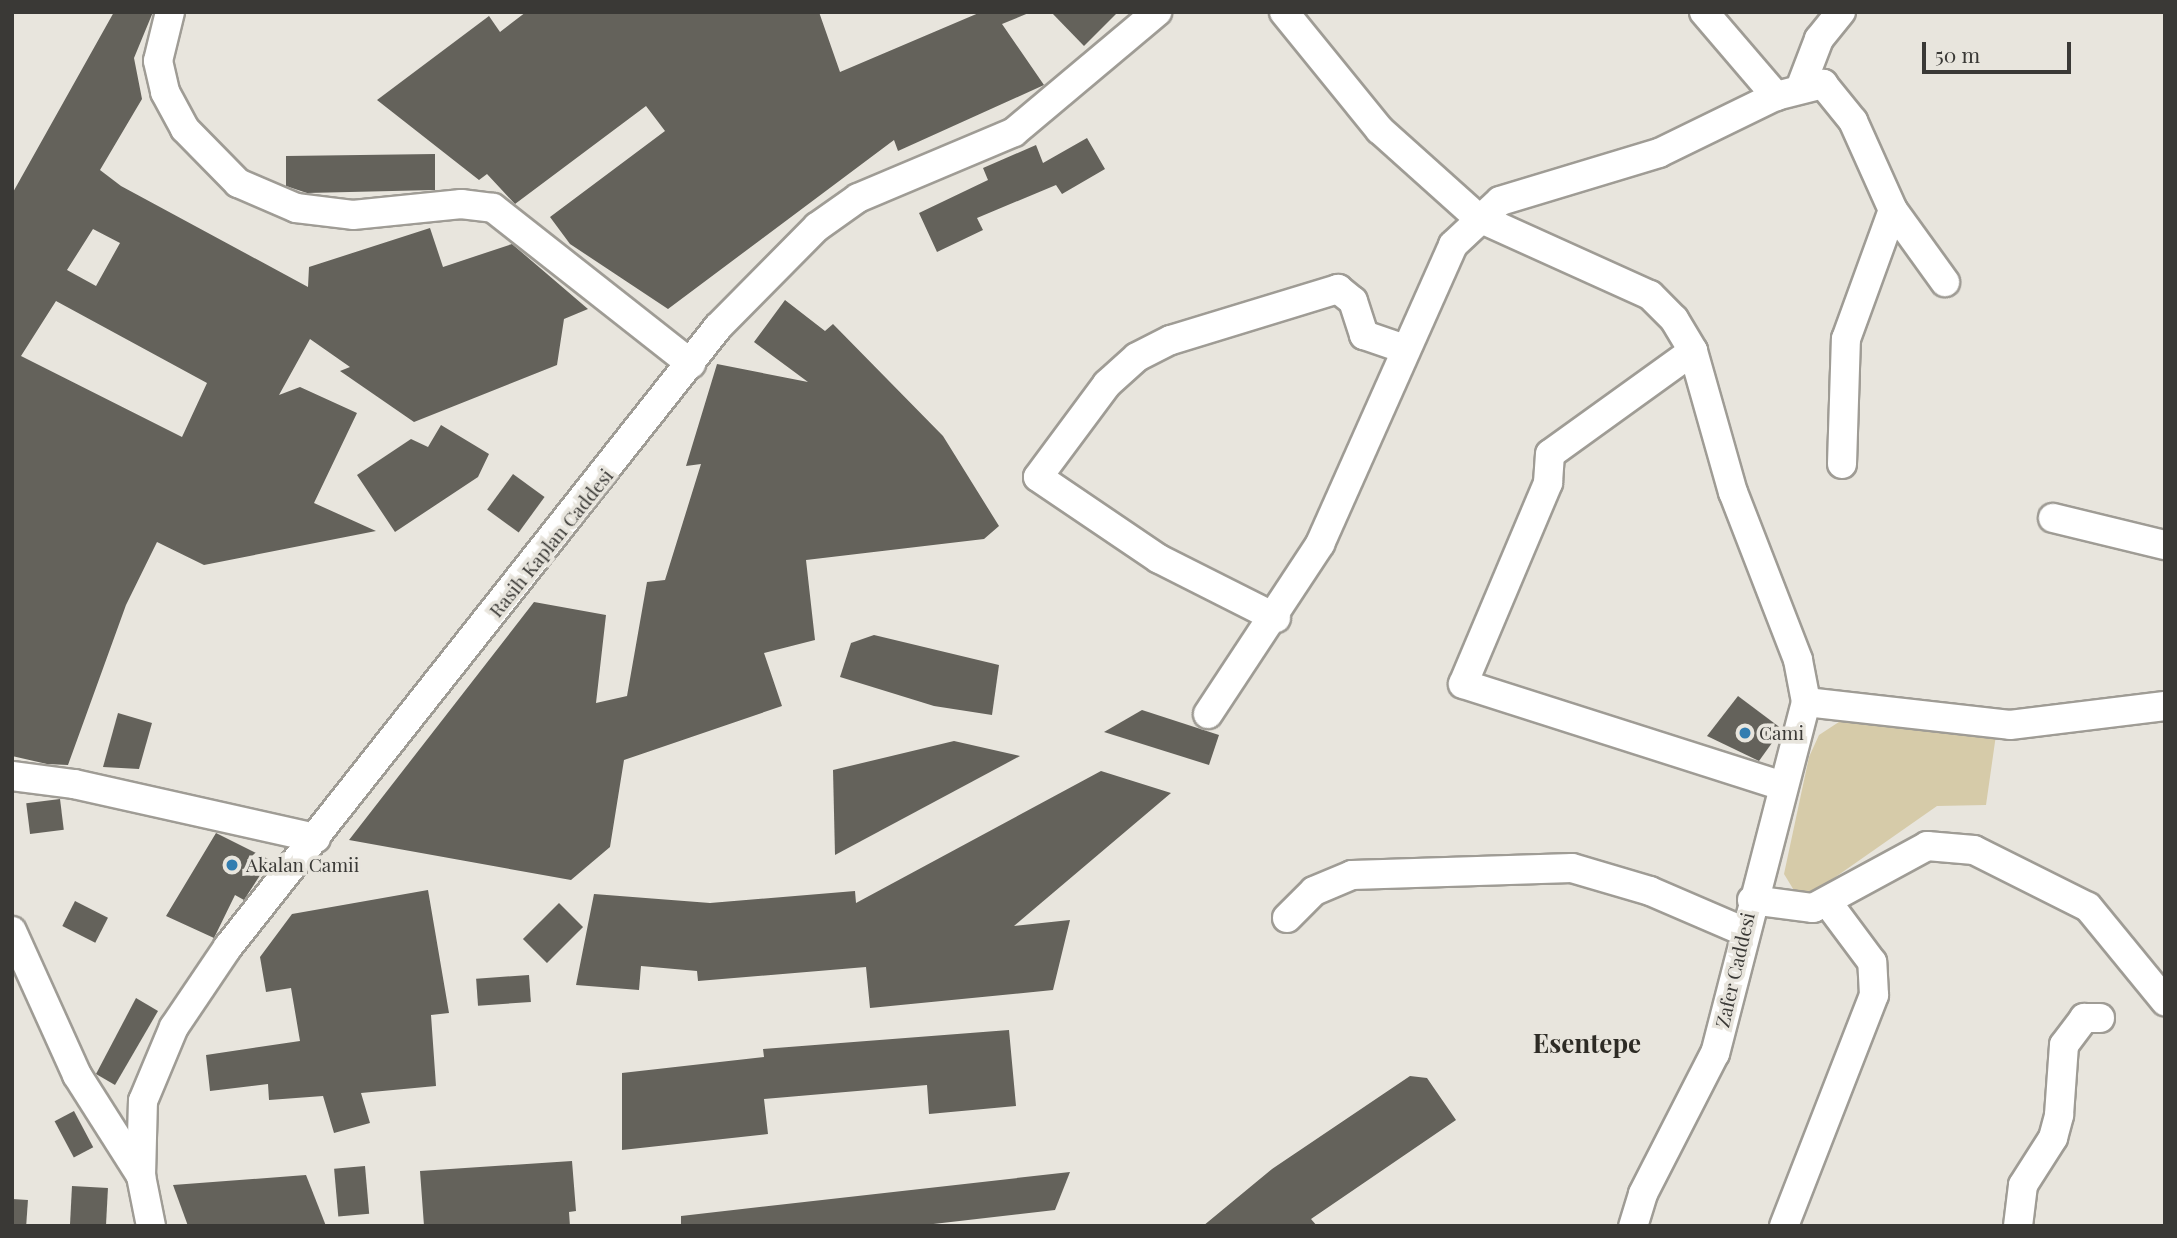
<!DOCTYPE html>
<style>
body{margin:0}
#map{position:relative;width:2177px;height:1238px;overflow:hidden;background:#e8e5dd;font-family:"Playfair Display",serif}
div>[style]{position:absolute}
.green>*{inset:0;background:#d6cba9}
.building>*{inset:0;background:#64625b;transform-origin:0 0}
.roads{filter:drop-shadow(2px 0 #9f9c95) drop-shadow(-2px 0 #9f9c95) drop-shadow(0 2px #9f9c95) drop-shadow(0 -2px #9f9c95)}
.minor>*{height:28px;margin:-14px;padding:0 14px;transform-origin:14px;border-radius:14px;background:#fff}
.dots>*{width:19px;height:19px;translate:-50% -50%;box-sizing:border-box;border:4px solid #e8e5dd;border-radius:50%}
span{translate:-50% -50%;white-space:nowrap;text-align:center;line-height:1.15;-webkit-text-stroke:7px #e8e5dd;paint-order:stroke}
.street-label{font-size:19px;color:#3a3936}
.poi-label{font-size:19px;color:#3a3936}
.left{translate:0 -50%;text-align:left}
.district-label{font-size:26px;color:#2d2b25;font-weight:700}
.frame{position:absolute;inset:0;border:14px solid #3a3936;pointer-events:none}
.scale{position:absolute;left:1922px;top:42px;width:149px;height:32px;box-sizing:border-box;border:4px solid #3a3936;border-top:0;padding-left:9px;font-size:21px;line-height:24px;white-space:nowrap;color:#3a3936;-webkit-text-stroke:5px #e8e5dd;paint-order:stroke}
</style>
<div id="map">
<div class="green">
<i style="clip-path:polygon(1845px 718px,1996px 735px,1986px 805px,1937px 806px,1814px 892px,1795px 892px,1784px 874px,1809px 757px,1819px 735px)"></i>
</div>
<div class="building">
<i style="clip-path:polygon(evenodd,114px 12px,153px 12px,134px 58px,142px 99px,100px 170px,121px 186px,308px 287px,309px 267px,430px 228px,443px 267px,512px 244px,588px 309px,564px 319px,557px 365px,414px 422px,340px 371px,350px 367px,310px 339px,279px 395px,300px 387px,357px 413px,314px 503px,376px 531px,204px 565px,157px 542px,126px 605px,68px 765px,47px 764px,12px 756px,12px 194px,114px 12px,93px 229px,120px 243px,96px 286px,67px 270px,93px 229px,114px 12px,56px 301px,207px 383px,182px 437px,21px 356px,56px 301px)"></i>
<i style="clip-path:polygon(526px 12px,819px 12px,840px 72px,981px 12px,1031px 12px,1002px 24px,1044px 85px,898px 151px,894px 140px,668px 309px,570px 244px,550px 217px,665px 131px,646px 106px,515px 204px,487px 174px,479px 180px,377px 100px,489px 16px,500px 32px)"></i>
<i style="clip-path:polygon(1051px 12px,1118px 12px,1084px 46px)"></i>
<i style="clip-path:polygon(1087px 138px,1105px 169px,1062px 194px,1056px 185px,977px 218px,983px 230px,937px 252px,919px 213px,988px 180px,983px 168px,1036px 145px,1043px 163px)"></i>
<i style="clip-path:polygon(435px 154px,435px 190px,307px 193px,286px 186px,286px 156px)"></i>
<i style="clip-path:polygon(785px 300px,825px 331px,833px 324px,943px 436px,999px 526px,984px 539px,806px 560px,815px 640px,764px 653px,782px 706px,624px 760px,610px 847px,571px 880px,349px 840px,534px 602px,606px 615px,596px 703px,627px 696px,647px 582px,665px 580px,701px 464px,686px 466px,717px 364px,808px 382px,754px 342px)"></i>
<i style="clip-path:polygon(441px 425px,489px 454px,478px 477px,395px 532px,357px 475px,411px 439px,428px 447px)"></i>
<i style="left:513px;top:474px;width:39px;height:44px;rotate:36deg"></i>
<i style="clip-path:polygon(874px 635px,999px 665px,992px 715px,934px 706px,840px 677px,851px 643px)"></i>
<i style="clip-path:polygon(1738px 696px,1782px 729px,1759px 761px,1707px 736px)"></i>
<i style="clip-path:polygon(1142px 710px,1219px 735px,1209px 765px,1104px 732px)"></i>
<i style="clip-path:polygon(118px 713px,152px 723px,139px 769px,103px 767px)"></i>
<i style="clip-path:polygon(954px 741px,1020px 756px,835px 855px,833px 770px)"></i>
<i style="clip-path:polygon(1101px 771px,1171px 793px,1014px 926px,1070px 920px,1053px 990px,870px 1008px,866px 967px,698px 981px,697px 971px,641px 966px,639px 990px,576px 985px,594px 894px,710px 903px,855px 891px,856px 903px)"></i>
<i style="left:60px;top:799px;width:31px;height:34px;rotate:83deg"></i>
<i style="clip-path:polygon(216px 833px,270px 860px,244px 900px,235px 895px,214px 938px,166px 916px)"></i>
<i style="clip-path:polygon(428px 890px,449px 1013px,431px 1015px,436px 1086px,361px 1093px,370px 1123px,334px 1133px,323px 1096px,269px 1100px,268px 1084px,210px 1091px,206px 1055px,300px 1041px,291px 988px,266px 992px,260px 957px,292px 914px)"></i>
<i style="left:75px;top:901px;width:37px;height:28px;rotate:27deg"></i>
<i style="left:559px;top:903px;width:34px;height:51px;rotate:45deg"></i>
<i style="left:529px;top:975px;width:27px;height:53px;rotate:86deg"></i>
<i style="clip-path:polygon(136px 998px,158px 1011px,115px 1085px,96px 1074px)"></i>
<i style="clip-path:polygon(1009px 1030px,1016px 1106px,929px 1114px,927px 1085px,764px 1099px,768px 1134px,622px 1150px,622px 1073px,764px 1057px,763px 1049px)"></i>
<i style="clip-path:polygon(1410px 1076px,1427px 1078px,1456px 1120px,1311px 1219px,1317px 1226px,1203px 1226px,1272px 1169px)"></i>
<i style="left:74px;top:1111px;width:41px;height:22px;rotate:62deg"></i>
<i style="clip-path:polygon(572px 1161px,576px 1211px,569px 1212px,570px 1226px,424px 1226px,420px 1171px)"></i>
<i style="left:365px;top:1166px;width:48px;height:31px;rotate:85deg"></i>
<i style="clip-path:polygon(1070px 1172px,1055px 1210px,916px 1226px,681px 1226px,681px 1216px)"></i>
<i style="clip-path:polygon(306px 1175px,326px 1226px,188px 1226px,173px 1185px)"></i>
<i style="left:72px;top:1186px;width:36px;height:40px;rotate:3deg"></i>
<i style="left:12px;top:1199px;width:16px;height:27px;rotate:4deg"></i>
</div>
<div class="roads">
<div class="minor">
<i style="left:170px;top:12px;width:50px;rotate:103.8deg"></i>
<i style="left:158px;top:61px;width:32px;rotate:77deg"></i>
<i style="left:165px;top:92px;width:42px;rotate:61.6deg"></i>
<i style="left:185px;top:129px;width:76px;rotate:45.5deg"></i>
<i style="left:238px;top:183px;width:63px;rotate:23.3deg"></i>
<i style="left:296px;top:208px;width:57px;rotate:7deg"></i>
<i style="left:353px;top:215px;width:109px;rotate:-5.8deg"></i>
<i style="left:461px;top:204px;width:32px;rotate:7deg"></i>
<i style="left:493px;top:208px;width:252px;rotate:38.2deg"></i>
<i style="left:1284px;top:12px;width:152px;rotate:50.9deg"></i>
<i style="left:1380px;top:130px;width:130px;rotate:41.9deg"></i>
<i style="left:1477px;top:217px;width:190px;rotate:24.3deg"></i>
<i style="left:1650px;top:295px;width:34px;rotate:45deg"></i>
<i style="left:1674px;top:319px;width:37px;rotate:59deg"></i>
<i style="left:1693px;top:351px;width:147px;rotate:74.2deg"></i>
<i style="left:1733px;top:492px;width:180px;rotate:68.8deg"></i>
<i style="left:1798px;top:660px;width:43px;rotate:79.2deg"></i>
<i style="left:1806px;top:702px;width:363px;rotate:104.5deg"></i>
<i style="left:1715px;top:1053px;width:158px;rotate:117.1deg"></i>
<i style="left:1643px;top:1194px;width:34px;rotate:107deg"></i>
<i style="left:1704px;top:12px;width:111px;rotate:49.4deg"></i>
<i style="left:1801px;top:86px;width:50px;rotate:-69deg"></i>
<i style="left:1819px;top:39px;width:35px;rotate:-51deg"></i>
<i style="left:1693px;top:351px;width:176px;rotate:144.2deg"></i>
<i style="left:1550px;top:454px;width:29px;rotate:94deg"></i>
<i style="left:1548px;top:483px;width:218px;rotate:112.9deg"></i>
<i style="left:1463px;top:684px;width:336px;rotate:17.7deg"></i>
<i style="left:1842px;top:464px;width:125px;rotate:-88.2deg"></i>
<i style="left:1846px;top:339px;width:137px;rotate:-70deg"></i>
<i style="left:2053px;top:518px;width:115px;rotate:13.6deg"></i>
<i style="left:1276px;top:618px;width:131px;rotate:-153.2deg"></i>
<i style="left:1159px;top:559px;width:146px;rotate:-145.9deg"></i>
<i style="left:1038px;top:477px;width:116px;rotate:-53.4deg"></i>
<i style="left:1107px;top:384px;width:40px;rotate:-42deg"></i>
<i style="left:1137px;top:357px;width:38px;rotate:-27deg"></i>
<i style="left:1171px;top:340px;width:175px;rotate:-17deg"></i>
<i style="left:1338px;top:289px;width:19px;rotate:39deg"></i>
<i style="left:1353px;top:301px;width:36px;rotate:72deg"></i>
<i style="left:1364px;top:335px;width:40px;rotate:18.9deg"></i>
<i style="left:1806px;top:702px;width:205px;rotate:6.4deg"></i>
<i style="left:2010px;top:725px;width:156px;rotate:-7deg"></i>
<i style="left:1208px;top:714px;width:204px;rotate:-56.6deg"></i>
<i style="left:1320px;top:544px;width:327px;rotate:-66deg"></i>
<i style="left:1453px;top:245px;width:64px;rotate:-43.1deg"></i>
<i style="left:1500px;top:201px;width:166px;rotate:-16.8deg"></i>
<i style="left:1659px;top:153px;width:130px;rotate:-26deg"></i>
<i style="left:1776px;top:96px;width:49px;rotate:-14.3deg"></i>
<i style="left:1823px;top:84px;width:48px;rotate:51deg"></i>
<i style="left:1853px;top:121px;width:98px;rotate:65.8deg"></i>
<i style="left:1893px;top:210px;width:89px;rotate:54.2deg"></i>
<i style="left:12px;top:776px;width:63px;rotate:7.4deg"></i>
<i style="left:74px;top:784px;width:248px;rotate:12.6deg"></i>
<i style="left:1752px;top:900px;width:62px;rotate:7.5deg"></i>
<i style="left:1813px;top:908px;width:130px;rotate:-28.5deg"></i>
<i style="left:1927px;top:846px;width:47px;rotate:4.9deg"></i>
<i style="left:1974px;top:850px;width:127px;rotate:26.6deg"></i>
<i style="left:2088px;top:907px;width:122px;rotate:50.7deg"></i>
<i style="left:1287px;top:918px;width:38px;rotate:-45deg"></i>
<i style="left:1314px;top:891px;width:41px;rotate:-22.8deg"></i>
<i style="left:1352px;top:875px;width:220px;rotate:-1.8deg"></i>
<i style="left:1572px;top:868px;width:81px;rotate:16.4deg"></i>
<i style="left:1650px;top:891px;width:103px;rotate:23.3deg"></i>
<i style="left:12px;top:931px;width:158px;rotate:65.7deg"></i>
<i style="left:77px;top:1075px;width:120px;rotate:57.6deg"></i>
<i style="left:151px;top:1226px;width:51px;rotate:-101.3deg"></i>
<i style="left:141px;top:1176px;width:75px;rotate:-88.5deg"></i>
<i style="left:143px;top:1101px;width:80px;rotate:-67.3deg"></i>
<i style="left:174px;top:1027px;width:97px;rotate:-56deg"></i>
<i style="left:228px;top:947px;width:790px;rotate:-51.68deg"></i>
<i style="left:718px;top:327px;width:141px;rotate:-45.3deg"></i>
<i style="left:817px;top:227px;width:50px;rotate:-35.3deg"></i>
<i style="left:858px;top:198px;width:169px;rotate:-22.9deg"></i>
<i style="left:1014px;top:132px;width:187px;rotate:-40deg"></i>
<i style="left:1784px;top:1226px;width:248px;rotate:-68.7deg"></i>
<i style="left:1874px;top:995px;width:33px;rotate:-93deg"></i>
<i style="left:1872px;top:962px;width:74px;rotate:-126.7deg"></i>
<i style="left:2018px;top:1226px;width:41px;rotate:-83deg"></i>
<i style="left:2023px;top:1185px;width:56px;rotate:-57.4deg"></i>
<i style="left:2053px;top:1138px;width:24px;rotate:-75deg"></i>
<i style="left:2059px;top:1115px;width:70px;rotate:-85.9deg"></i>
<i style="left:2064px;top:1045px;width:34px;rotate:-53deg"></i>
<i style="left:2084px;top:1018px;width:16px"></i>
</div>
</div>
<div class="dots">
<i style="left:1745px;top:733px;background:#327db0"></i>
<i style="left:232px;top:865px;background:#327db0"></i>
</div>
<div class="street-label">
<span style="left:551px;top:543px;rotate:-51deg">Rasih Kaplan Caddesi</span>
<span style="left:1735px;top:970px;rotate:-77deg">Zafer Caddesi</span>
</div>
<div class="poi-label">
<span class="left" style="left:1759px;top:733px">Cami</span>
<span class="left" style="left:246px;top:865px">Akalan Camii</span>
</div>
<div class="district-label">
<span style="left:1587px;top:1043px">Esentepe</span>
</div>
<div class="frame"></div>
<div class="scale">50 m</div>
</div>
